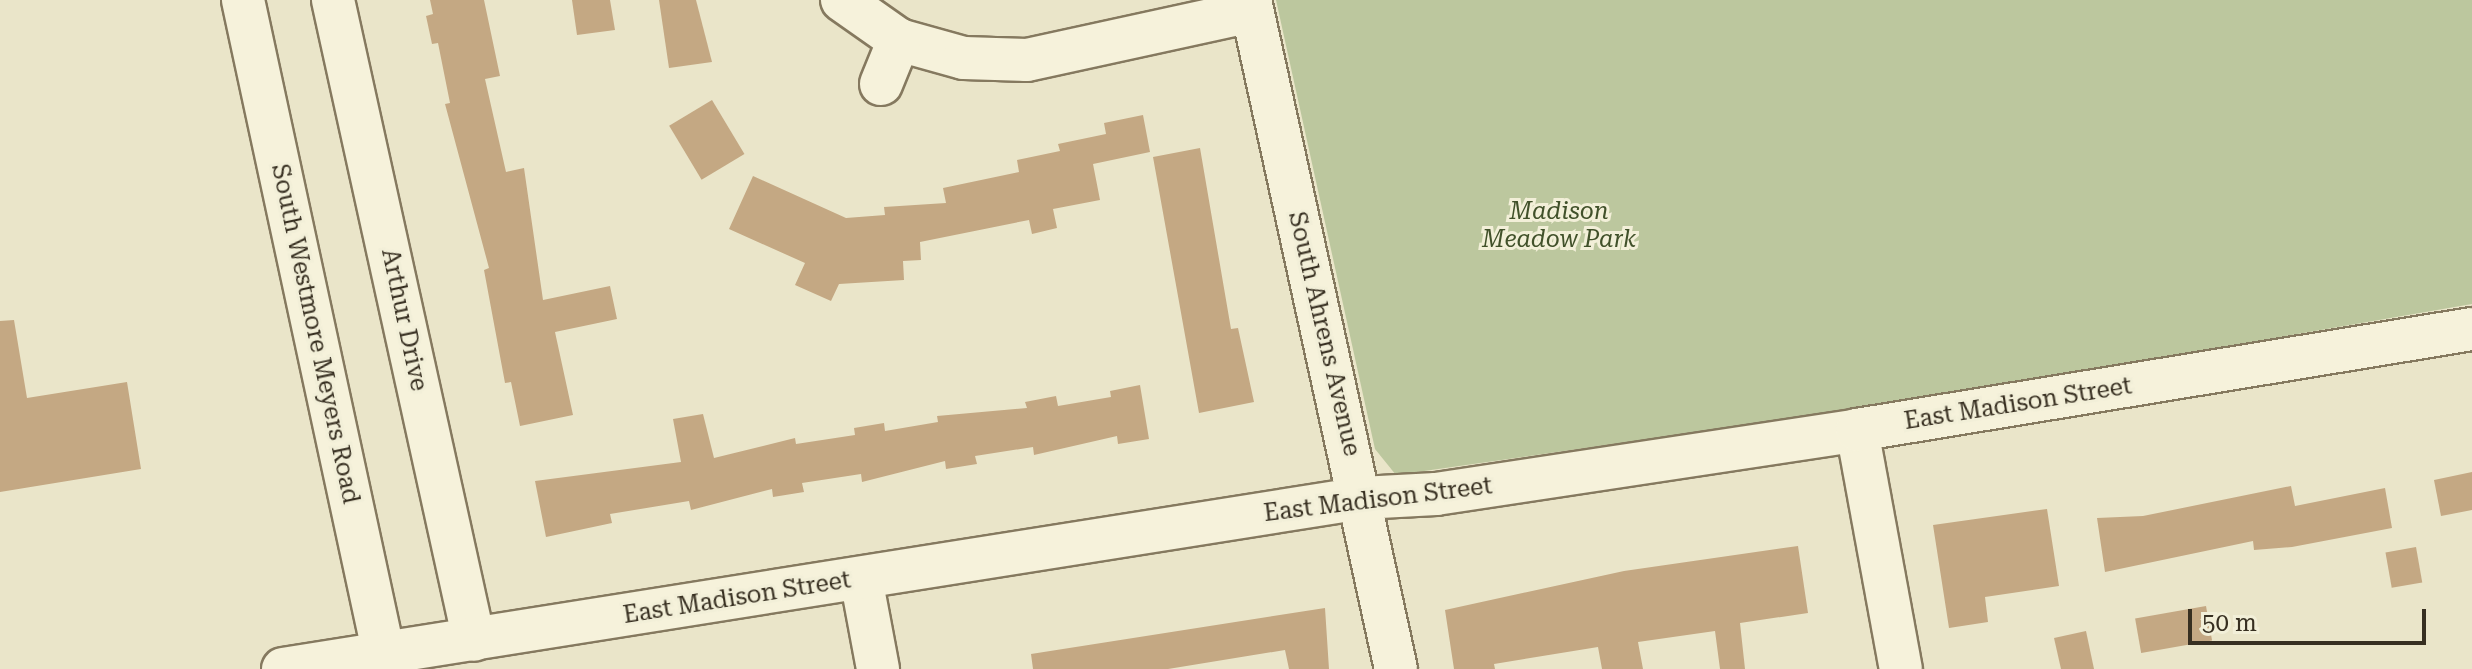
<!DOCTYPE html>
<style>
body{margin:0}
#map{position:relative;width:2472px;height:669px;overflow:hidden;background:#eae5c9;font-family:"Roboto Serif",serif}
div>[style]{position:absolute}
.green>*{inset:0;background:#bcc79e}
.building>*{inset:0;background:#c4a883;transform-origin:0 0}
.roads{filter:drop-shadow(2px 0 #85795f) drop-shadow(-2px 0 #85795f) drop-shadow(0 2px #85795f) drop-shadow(0 -2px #85795f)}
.minor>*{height:42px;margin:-21px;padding:0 21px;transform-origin:21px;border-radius:21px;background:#f6f2db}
span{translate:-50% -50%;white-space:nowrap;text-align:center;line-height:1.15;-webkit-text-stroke:6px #f2efd8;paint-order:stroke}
.park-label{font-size:24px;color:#41512a;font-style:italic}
.street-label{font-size:24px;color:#372f21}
.scale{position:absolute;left:2188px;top:609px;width:238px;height:36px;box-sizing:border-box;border:4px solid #372f21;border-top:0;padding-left:10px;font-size:24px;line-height:28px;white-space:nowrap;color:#372f21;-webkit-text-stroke:6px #f2efd8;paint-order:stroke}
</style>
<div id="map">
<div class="green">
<i style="clip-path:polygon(1276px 0,2472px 0,2472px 304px,1874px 407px,1396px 475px,1375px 449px)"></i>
</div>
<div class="building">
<i style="clip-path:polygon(430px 0,484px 0,500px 76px,485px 79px,506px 172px,524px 168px,543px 300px,610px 286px,617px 319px,555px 332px,573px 415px,520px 426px,511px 382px,505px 383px,484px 270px,489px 268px,445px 104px,450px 103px,438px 43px,432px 44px,426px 16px,433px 14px)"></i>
<i style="clip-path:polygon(572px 0,610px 0,615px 30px,577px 35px)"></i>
<i style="clip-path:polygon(659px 0,696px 0,712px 62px,669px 68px)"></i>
<i style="left:712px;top:100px;width:63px;height:50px;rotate:59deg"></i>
<i style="clip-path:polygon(1143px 115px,1150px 152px,1093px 164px,1100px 200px,1053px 209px,1057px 228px,1032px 234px,1029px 220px,920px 242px,921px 260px,903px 261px,904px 280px,839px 284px,831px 301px,795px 285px,805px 263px,729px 229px,753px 176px,846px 218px,885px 215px,884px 207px,946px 203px,943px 188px,1019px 172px,1017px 160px,1060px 151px,1058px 144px,1106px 134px,1104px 123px)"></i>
<i style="clip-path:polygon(1200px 148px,1231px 329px,1238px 328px,1254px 402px,1199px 413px,1153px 157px)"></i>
<i style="clip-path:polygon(14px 320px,27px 398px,127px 382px,141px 469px,0 492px,0 321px)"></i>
<i style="clip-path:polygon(1140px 385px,1149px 439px,1118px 444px,1117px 436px,1034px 455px,1033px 447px,975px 456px,977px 464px,946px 469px,945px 461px,862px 482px,861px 474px,802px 483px,804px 492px,773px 497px,772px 489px,691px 510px,689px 501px,610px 514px,612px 523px,546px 537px,535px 481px,681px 462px,673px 419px,703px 414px,714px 458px,795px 438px,796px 444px,855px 435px,854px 428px,884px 423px,885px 431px,938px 422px,937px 416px,1027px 408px,1025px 402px,1056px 396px,1058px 406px,1111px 397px,1110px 391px)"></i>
<i style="clip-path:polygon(2472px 472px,2472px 510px,2441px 516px,2434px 480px)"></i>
<i style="clip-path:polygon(2291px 486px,2295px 506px,2385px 488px,2392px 528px,2292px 547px,2254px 550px,2253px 541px,2105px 572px,2097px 518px,2143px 516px)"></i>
<i style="clip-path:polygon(2047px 509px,2059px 586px,1985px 597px,1988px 622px,1949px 628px,1933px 525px)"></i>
<i style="clip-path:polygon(1798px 546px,1808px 613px,1740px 623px,1745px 669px,1720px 669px,1715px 631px,1638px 642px,1643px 669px,1602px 669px,1598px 647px,1494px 664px,1495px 669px,1454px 669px,1445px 610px,1624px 571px)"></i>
<i style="left:2416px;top:547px;width:36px;height:31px;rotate:80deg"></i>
<i style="left:2206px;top:606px;width:35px;height:72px;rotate:80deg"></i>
<i style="clip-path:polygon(1325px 608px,1329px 669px,1289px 669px,1285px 650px,1168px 669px,1033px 669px,1031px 654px)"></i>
<i style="clip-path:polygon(2086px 631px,2094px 669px,2061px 669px,2054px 638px)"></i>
</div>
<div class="roads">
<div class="minor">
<i style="left:243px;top:0;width:684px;rotate:77.85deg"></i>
<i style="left:333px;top:0;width:655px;rotate:77.58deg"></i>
<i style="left:842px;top:0;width:70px;rotate:35.1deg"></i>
<i style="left:899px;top:40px;width:67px;rotate:15.5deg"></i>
<i style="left:964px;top:58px;width:63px;rotate:1.8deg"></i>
<i style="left:1027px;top:60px;width:230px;rotate:-12.3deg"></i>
<i style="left:1250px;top:0;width:685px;rotate:77.69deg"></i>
<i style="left:881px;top:84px;width:48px;rotate:-67.8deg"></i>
<i style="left:1857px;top:430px;width:243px;rotate:79.6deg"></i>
<i style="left:861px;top:578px;width:93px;rotate:79.4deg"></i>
<i style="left:283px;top:669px;width:1091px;rotate:-9.01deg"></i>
<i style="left:1361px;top:498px;width:75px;rotate:-3.1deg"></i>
<i style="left:1436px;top:494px;width:426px;rotate:-8.6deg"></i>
<i style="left:1857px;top:430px;width:623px;rotate:-9.33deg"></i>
</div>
</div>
<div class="park-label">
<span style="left:1559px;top:226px">Madison<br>Meadow Park</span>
</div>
<div class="street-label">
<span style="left:404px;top:320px;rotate:78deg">Arthur Drive</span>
<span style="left:315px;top:334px;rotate:78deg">South Westmore Meyers Road</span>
<span style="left:1324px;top:334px;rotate:77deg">South Ahrens Avenue</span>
<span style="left:2018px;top:404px;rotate:-9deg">East Madison Street</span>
<span style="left:1378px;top:500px;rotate:-7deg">East Madison Street</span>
<span style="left:737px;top:598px;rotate:-9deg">East Madison Street</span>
</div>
<div class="scale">50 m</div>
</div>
